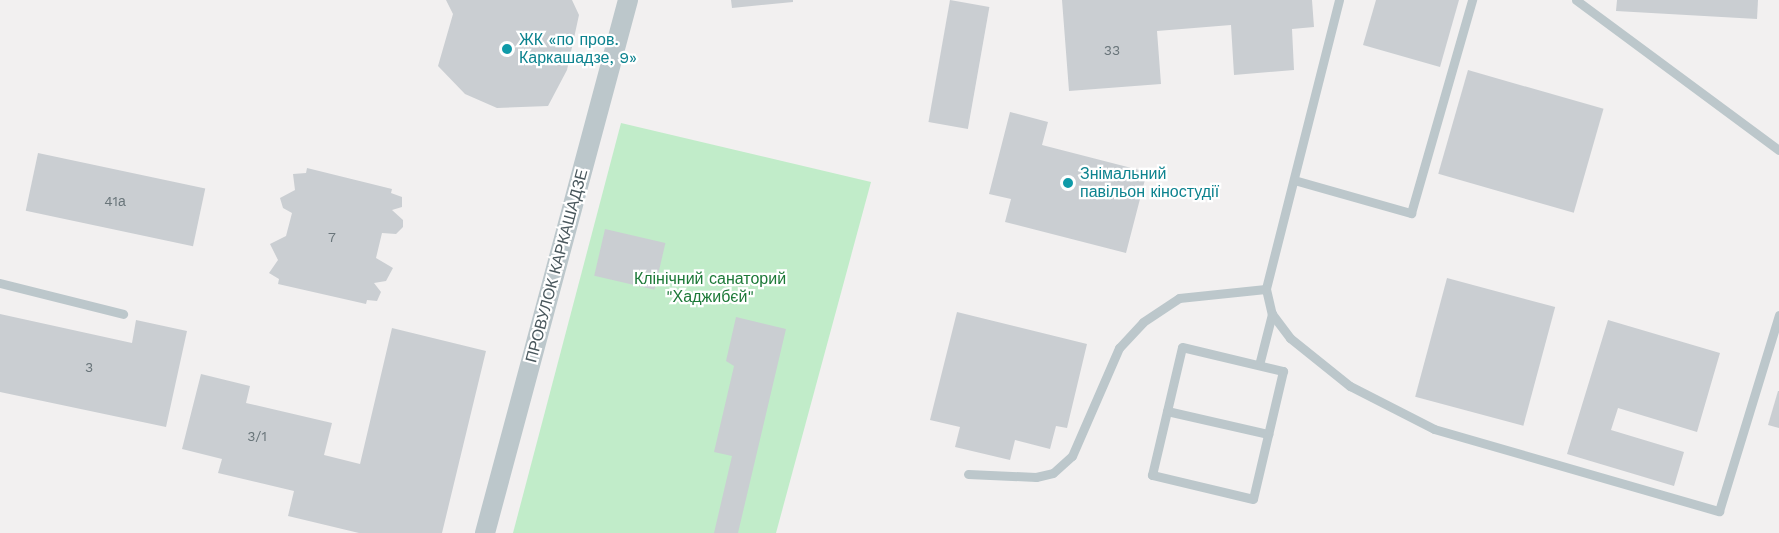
<!DOCTYPE html>
<meta charset="utf-8">
<style>
body{margin:0}
#map{position:relative;width:1779px;height:533px;overflow:hidden;background:#f2f0f0;font-family:"Work Sans",sans-serif}
div>[style]{position:absolute}
.green>*{inset:0;background:#c1ecc9}
.building>*{inset:0;background:#caced2;transform-origin:0 0}
.service>*{height:9px;margin:-4.5px;padding:0 4.5px;transform-origin:4.5px;border-radius:4.5px;background:#bcc7cb}
.minor>*{height:20px;margin:-10px;padding:0 10px;transform-origin:10px;border-radius:10px;background:#bcc7cb}
.dots>*{width:16px;height:16px;translate:-50% -50%;box-sizing:border-box;border:3px solid #fff;border-radius:50%}
span{translate:-50% -50%;white-space:nowrap;text-align:center;line-height:1.15;-webkit-text-stroke:4.5px #fff;paint-order:stroke}
.number-label{font-size:14px;color:#69757a}
.number-label span{-webkit-text-stroke-width:0}
.culture-label{font-size:16px;color:#0d838f}
.left{translate:0 -50%;text-align:left}
.street-label{font-size:16px;color:#49575c}
.park-label{font-size:16px;color:#1d7938}
</style>
<div id="map">
<div class="green">
<i style="clip-path:polygon(621px 123px,871px 182px,776px 533px,513px 533px)"></i>
</div>
<div class="building">
<i style="clip-path:polygon(446px 0,572px 0,579px 15px,567px 70px,548px 106px,497px 108px,465px 94px,438px 66px,453px 14px)"></i>
<i style="clip-path:polygon(731px 0,793px 0,793px 2px,732px 8px)"></i>
<i style="left:950px;top:0;width:40px;height:124px;rotate:10deg"></i>
<i style="clip-path:polygon(1062px 0,1312px 0,1314px 27px,1292px 29px,1294px 70px,1234px 75px,1231px 25px,1157px 31px,1161px 84px,1069px 91px)"></i>
<i style="clip-path:polygon(1376px 0,1459px 0,1440px 67px,1363px 45px)"></i>
<i style="clip-path:polygon(1617px 0,1758px 0,1757px 19px,1616px 11px)"></i>
<i style="left:1468px;top:70px;width:141px;height:108px;rotate:16deg"></i>
<i style="clip-path:polygon(1010px 112px,1048px 122px,1042px 145px,1147px 172px,1126px 253px,1005px 222px,1011px 199px,989px 194px)"></i>
<i style="left:38px;top:153px;width:171px;height:59px;rotate:12deg"></i>
<i style="clip-path:polygon(307px 168px,392px 189px,391px 193px,402px 197px,402px 207px,392px 210px,403px 220px,403px 227px,396px 234px,382px 233px,376px 258px,393px 268px,386px 281px,374px 283px,381px 292px,377px 301px,367px 300px,366px 304px,278px 284px,279px 279px,269px 273px,278px 260px,270px 244px,286px 236px,292px 213px,283px 208px,280px 198px,295px 190px,293px 174px,306px 173px)"></i>
<i style="left:605px;top:229px;width:62px;height:48px;rotate:13deg"></i>
<i style="left:1447px;top:278px;width:112px;height:123px;rotate:15deg"></i>
<i style="clip-path:polygon(957px 312px,1087px 344px,1067px 428px,1056px 426px,1050px 449px,1015px 440px,1010px 460px,955px 447px,960px 427px,930px 420px)"></i>
<i style="clip-path:polygon(0 314px,132px 343px,136px 320px,187px 331px,166px 427px,0 392px)"></i>
<i style="clip-path:polygon(736px 317px,786px 329px,738px 533px,714px 533px,732px 456px,714px 452px,734px 366px,726px 361px)"></i>
<i style="clip-path:polygon(1608px 320px,1720px 353px,1697px 432px,1618px 408px,1611px 430px,1684px 452px,1674px 486px,1567px 454px)"></i>
<i style="clip-path:polygon(392px 328px,486px 351px,442px 533px,359px 533px,288px 516px,294px 491px,218px 473px,222px 459px,182px 449px,201px 374px,250px 386px,246px 403px,332px 423px,324px 455px,360px 464px)"></i>
<i style="clip-path:polygon(1778px 391px,1779px 391px,1779px 428px,1768px 425px)"></i>
</div>
<div class="service">
<i style="left:1339px;top:0;width:298px;rotate:104.2deg"></i>
<i style="left:1266px;top:289px;width:26px;rotate:77deg"></i>
<i style="left:1272px;top:314px;width:30px;rotate:53deg"></i>
<i style="left:1290px;top:338px;width:77px;rotate:38.7deg"></i>
<i style="left:1350px;top:386px;width:94px;rotate:27.1deg"></i>
<i style="left:1434px;top:429px;width:297px;rotate:16.1deg"></i>
<i style="left:1719px;top:511px;width:205px;rotate:-73deg"></i>
<i style="left:1576px;top:0;width:252px;rotate:36.5deg"></i>
<i style="left:1294px;top:180px;width:122px;rotate:15.8deg"></i>
<i style="left:1411px;top:213px;width:222px;rotate:-74deg"></i>
<i style="left:0;top:283px;width:127px;rotate:14.1deg"></i>
<i style="left:1182px;top:347px;width:104px;rotate:13.4deg"></i>
<i style="left:1283px;top:371px;width:131px;rotate:103.2deg"></i>
<i style="left:1253px;top:499px;width:104px;rotate:-166.6deg"></i>
<i style="left:1152px;top:475px;width:131px;rotate:-76.8deg"></i>
<i style="left:1259px;top:365px;width:53px;rotate:-75.7deg"></i>
<i style="left:1167px;top:411px;width:104px;rotate:12.8deg"></i>
<i style="left:968px;top:474px;width:68px;rotate:2.5deg"></i>
<i style="left:1036px;top:477px;width:17px;rotate:-13deg"></i>
<i style="left:1053px;top:473px;width:25px;rotate:-42deg"></i>
<i style="left:1072px;top:456px;width:118px;rotate:-66.5deg"></i>
<i style="left:1119px;top:348px;width:35px;rotate:-47deg"></i>
<i style="left:1143px;top:322px;width:43px;rotate:-33.7deg"></i>
<i style="left:1179px;top:298px;width:87px;rotate:-5.9deg"></i>
</div>
<div class="minor">
<i style="left:485px;top:533px;width:552px;rotate:-74.98deg"></i>
</div>
<div class="dots">
<i style="left:507px;top:49px;background:#0f9aa8"></i>
<i style="left:1068px;top:183px;background:#0f9aa8"></i>
</div>
<div class="number-label">
<span style="left:1112px;top:50px">33</span>
<span style="left:115px;top:201px">41а</span>
<span style="left:332px;top:237px">7</span>
<span style="left:89px;top:367px">3</span>
<span style="left:257px;top:436px">3/1</span>
</div>
<div class="culture-label">
<span class="left" style="left:519px;top:49px">ЖК «по пров.<br>Каркашадзе, 9»</span>
<span class="left" style="left:1080px;top:183px">Знімальний<br>павільон кіностудії</span>
</div>
<div class="street-label">
<span style="left:557px;top:266px;rotate:-75deg">ПРОВУЛОК КАРКАШАДЗЕ</span>
</div>
<div class="park-label">
<span style="left:710px;top:288px">Клінічний санаторий<br>"Хаджибєй"</span>
</div>
</div>
